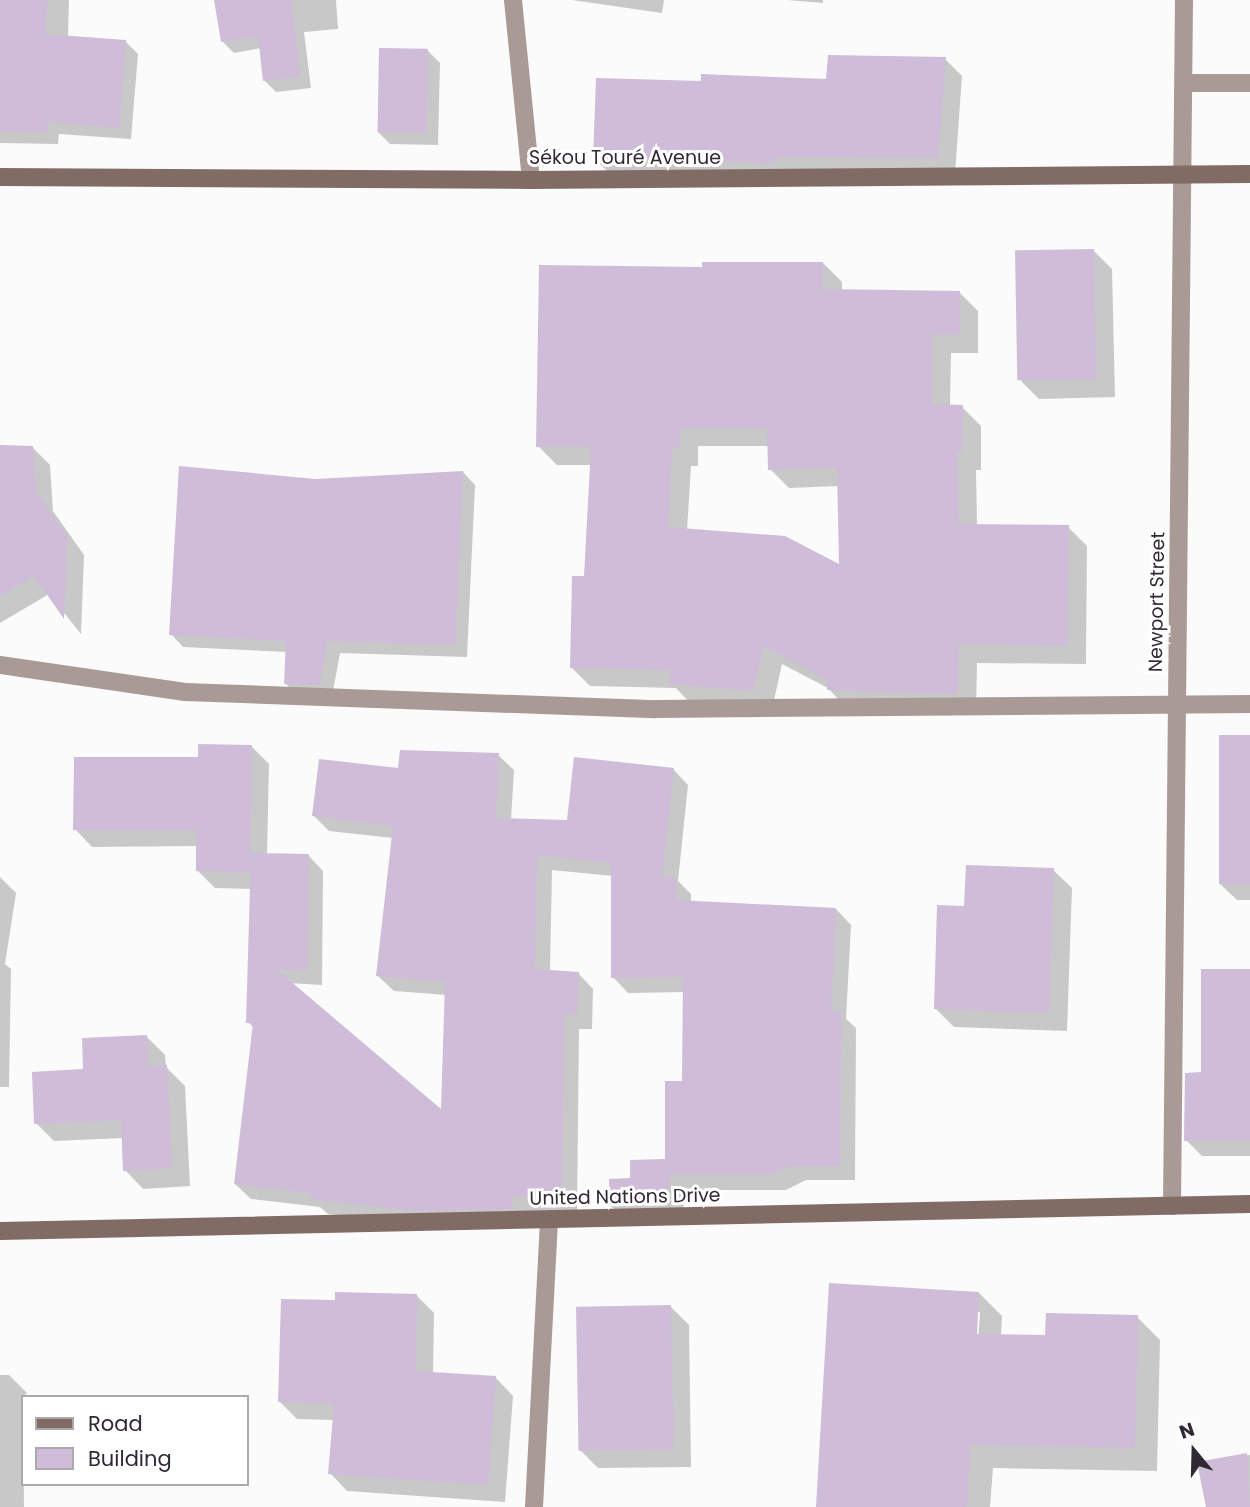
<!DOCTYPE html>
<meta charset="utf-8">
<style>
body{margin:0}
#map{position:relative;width:1250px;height:1507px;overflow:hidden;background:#fbfbfb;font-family:Poppins,sans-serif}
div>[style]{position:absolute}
.shadow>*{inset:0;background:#0003}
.building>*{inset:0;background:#cebcd8;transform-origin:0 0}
.lane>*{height:18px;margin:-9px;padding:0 9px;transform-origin:9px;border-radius:9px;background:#a99a95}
.street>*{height:18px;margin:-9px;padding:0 9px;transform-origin:9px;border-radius:9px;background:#a99a95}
.secondary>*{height:18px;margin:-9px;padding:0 9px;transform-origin:9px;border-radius:9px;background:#816c65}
span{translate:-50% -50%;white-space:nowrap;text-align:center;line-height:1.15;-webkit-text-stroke:6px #fff;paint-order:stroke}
.street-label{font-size:19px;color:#302934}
.legend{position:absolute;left:21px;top:1395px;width:228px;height:91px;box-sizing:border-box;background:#fff;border:2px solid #aca9ae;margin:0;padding:9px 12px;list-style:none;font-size:21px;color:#302934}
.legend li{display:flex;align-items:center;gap:14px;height:35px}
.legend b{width:35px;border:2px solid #aca9ae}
.north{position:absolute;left:1159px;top:1416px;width:70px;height:70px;-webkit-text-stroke:5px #fff;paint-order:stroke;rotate:341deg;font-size:19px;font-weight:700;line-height:28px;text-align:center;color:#302934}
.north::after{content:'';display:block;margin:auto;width:24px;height:32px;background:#302934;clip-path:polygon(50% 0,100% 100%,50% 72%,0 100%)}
</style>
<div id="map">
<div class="shadow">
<i style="clip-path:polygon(0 0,69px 0,68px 37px,125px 41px,138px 54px,131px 139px,59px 134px,58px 144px,0 143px)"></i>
<i style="clip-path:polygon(216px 0,336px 0,338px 29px,304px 32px,311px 88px,276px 92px,264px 80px,261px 48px,234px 53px,223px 42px)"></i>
<i style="clip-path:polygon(572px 0,664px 0,662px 13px)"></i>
<i style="clip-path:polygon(787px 0,823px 0,823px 3px)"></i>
<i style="clip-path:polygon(428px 51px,440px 63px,438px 145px,390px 144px,378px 132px)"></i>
<i style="clip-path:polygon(945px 59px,962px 76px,955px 174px,612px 176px,595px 159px,703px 83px,828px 81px)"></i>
<i style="clip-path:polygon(1093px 250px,1112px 269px,1115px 397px,1039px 399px,1021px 381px)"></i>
<i style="clip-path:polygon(evenodd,823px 263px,842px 282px,842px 291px,959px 292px,978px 311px,978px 353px,951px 353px,950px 407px,962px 407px,981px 426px,981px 470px,976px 470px,977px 526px,1068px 527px,1087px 546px,1086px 664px,977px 663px,976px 713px,847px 709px,828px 688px,782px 664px,772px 709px,690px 703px,676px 688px,590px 686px,571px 667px,586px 578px,592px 465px,557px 465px,538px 446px,704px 269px,823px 263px,698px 446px,770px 446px,770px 469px,789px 488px,839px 486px,840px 567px,687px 531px,691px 466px,698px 466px,698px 446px)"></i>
<i style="clip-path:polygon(0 447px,33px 448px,50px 465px,53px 511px,84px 555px,81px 634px,49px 594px,0 623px)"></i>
<i style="clip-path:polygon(463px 472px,475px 485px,467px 657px,340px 653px,332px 697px,298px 696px,286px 684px,288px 652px,183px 647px,171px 634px,315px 481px)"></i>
<i style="clip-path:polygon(1250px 736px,1250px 900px,1237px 900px,1220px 884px)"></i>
<i style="clip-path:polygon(252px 747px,269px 764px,267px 855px,308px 855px,323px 871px,322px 985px,289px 983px,443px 1113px,447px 995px,394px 991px,378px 976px,393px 838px,329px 831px,314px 816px,400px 770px,498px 755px,514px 770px,511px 820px,568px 822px,673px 769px,688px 785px,678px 881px,691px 894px,691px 903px,836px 909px,851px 925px,846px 1019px,856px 1028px,855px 1180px,806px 1180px,786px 1190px,683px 1190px,684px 1220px,627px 1221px,611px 1206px,632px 1180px,667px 1161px,684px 1083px,685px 992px,628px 993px,613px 977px,613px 876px,552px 870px,550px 971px,578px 973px,593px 989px,592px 1029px,579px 1029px,577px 1211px,527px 1211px,527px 1223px,432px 1225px,328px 1214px,320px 1207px,251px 1199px,235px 1184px,254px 1028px,248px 1022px,252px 889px,215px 888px,198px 871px,198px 846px,92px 847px,75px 829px,199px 759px)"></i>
<i style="clip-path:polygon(1053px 870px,1072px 888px,1067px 1031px,954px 1027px,935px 1008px,966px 908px)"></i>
<i style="clip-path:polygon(0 877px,16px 893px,5px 964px,11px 969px,9px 1087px,0 1087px)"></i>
<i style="clip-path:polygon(1250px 971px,1250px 1156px,1202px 1156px,1186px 1140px,1203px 1074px)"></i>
<i style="clip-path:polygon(146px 1036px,165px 1055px,166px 1067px,185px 1086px,190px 1186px,143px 1189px,125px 1170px,123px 1138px,54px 1141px,36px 1123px,85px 1071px)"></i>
<i style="clip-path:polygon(evenodd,979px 1293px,1002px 1316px,1001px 1336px,1047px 1336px,1137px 1317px,1160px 1340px,1157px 1471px,993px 1468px,990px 1507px,818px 1507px,979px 1293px,976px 1312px,980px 1312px,978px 1343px,975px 1342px,976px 1312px)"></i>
<i style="clip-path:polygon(417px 1296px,434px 1313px,433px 1374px,496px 1378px,513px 1396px,505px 1502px,347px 1491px,330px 1473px,334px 1420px,297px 1419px,280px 1402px)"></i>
<i style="clip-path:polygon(670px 1306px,689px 1325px,691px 1467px,598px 1468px,580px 1450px)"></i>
<i style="clip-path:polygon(0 1375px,9px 1375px,27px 1393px,23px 1397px,24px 1507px,0 1507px)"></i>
<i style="clip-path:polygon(1250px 1455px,1250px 1507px,1208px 1507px,1199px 1464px)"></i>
</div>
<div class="building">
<i style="clip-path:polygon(0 0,48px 0,45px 34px,126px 40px,119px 128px,47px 122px,47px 132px,0 131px)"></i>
<i style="clip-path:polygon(214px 0,291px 0,300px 77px,263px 81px,258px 36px,221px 42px)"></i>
<i style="left:379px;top:48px;width:49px;height:84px;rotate:1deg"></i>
<i style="clip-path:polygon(828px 55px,946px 57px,938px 158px,775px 157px,775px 163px,593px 160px,596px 78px,701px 81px,701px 74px,826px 79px)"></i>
<i style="left:1094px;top:249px;width:130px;height:79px;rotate:89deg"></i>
<i style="clip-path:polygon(evenodd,702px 262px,823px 262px,823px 289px,960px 291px,960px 335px,932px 335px,932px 404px,963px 405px,962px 452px,957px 452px,959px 524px,1069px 525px,1067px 646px,959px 644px,958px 694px,827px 690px,827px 680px,764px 646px,753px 691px,670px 684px,671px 670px,570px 668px,572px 576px,584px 576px,591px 447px,536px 447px,539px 265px,702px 267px,702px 262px,680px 428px,767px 428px,768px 470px,837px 467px,839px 564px,785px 536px,668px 527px,672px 448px,679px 448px,680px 428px)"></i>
<i style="clip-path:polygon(0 445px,33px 446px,36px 492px,67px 536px,64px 619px,34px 576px,0 596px)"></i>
<i style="clip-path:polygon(179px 466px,315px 479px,463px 471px,455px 645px,327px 641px,320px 685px,284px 684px,286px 641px,169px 635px)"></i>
<i style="left:1219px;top:735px;width:31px;height:149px"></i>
<i style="clip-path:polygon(198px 744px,252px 745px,250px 872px,196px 871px,196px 830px,73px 830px,74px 757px,198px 757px)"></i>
<i style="clip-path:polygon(400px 750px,499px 753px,496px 818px,567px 820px,574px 757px,674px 768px,662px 877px,676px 877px,677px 900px,836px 908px,831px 1011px,841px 1011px,840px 1166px,790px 1166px,769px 1175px,669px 1175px,669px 1205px,610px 1206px,609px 1179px,630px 1178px,630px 1160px,665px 1159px,665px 1081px,682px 1081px,683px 977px,611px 978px,611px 863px,537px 855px,535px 969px,579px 972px,577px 1015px,564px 1014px,562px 1196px,513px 1196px,512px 1209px,416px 1211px,311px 1199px,311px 1193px,234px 1184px,253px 1023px,246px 1023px,251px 853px,309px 854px,307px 971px,275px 968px,441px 1109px,445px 982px,376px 976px,393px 826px,312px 816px,319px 759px,398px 768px)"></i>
<i style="clip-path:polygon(966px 865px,1054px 868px,1049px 1013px,934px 1009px,937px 905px,964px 906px)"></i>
<i style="clip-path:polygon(1201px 969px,1250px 969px,1250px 1140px,1184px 1141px,1185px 1073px,1201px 1072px)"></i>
<i style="clip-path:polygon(147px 1035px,148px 1066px,167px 1065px,172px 1168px,123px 1171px,121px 1120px,34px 1124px,32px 1072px,83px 1069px,82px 1038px)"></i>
<i style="clip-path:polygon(829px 1283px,979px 1292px,977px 1334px,1045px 1335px,1046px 1313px,1138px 1315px,1135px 1448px,970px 1445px,967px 1507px,816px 1507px)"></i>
<i style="clip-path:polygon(335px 1292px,417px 1294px,416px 1371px,496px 1376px,488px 1485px,328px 1474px,334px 1404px,278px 1402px,281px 1299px,335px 1300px)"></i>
<i style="left:671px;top:1305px;width:144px;height:95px;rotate:89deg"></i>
<i style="clip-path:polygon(1247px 1453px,1250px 1507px,1206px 1507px,1197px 1462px)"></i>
</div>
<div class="lane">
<i style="left:1184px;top:83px;width:66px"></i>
<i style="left:534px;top:1507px;width:288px;rotate:-87deg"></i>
</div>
<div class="street">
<i style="left:513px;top:0;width:181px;rotate:84.3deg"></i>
<i style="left:0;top:665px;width:187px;rotate:8.3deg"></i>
<i style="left:185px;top:692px;width:471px;rotate:2.1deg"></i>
<i style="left:656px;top:709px;width:594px;rotate:-0.48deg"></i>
<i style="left:1172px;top:1206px;width:1206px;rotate:-89.43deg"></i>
</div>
<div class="secondary">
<i style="left:0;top:177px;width:531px;rotate:0.32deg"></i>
<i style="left:531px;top:180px;width:719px;rotate:-0.48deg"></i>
<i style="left:0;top:1231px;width:1250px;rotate:-1.24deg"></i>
</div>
<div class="street-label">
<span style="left:625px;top:158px">Sékou Touré Avenue</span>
<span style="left:1157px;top:602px;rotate:-89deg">Newport Street</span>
<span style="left:625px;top:1197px;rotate:-1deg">United Nations Drive</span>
</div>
<ul class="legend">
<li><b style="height:9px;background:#816c65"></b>Road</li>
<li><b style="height:19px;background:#cebcd8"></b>Building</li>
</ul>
<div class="north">N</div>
</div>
